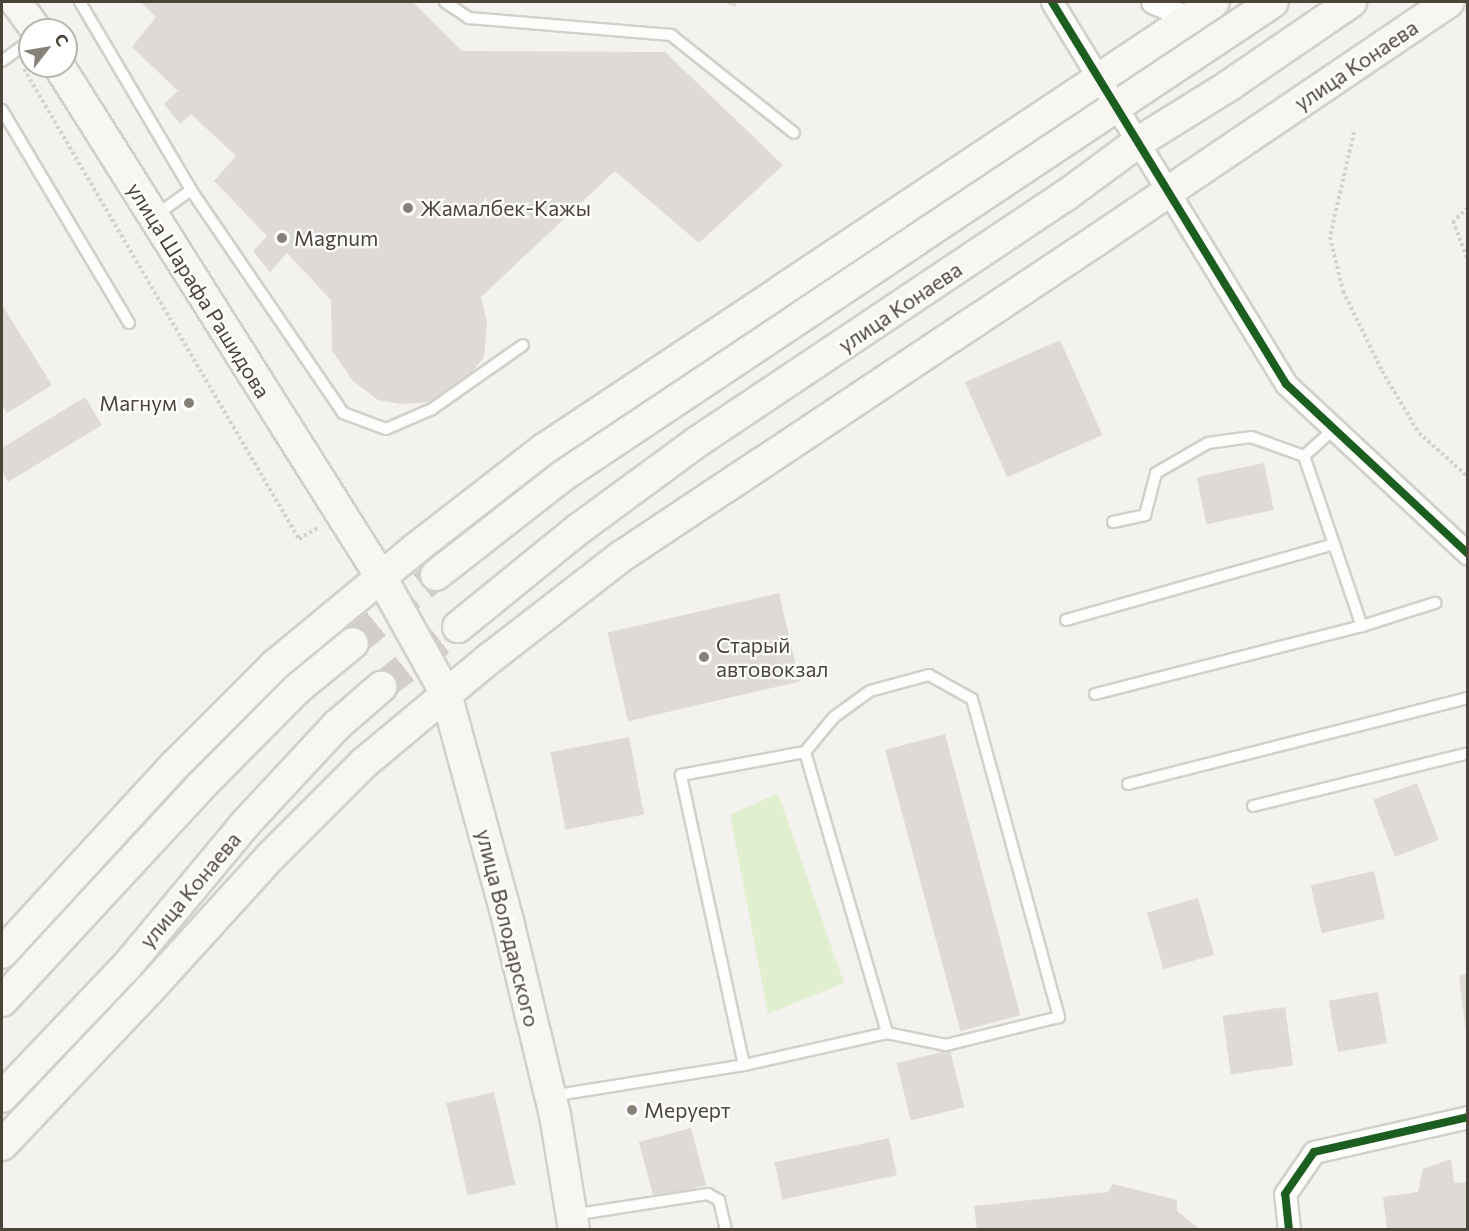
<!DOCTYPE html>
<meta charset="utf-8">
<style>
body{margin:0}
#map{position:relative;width:1469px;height:1231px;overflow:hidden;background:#f4f2ee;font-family:Commissioner,sans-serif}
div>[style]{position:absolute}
.green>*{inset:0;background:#e1eecf}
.building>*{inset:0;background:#dedbd6;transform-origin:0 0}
.secondary-tunnel>*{height:30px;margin-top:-15px;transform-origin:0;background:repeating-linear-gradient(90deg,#d2cfca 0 30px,transparent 0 45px)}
.path>*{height:4px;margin-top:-2px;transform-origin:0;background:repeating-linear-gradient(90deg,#d3d2cc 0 3px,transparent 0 6px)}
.roads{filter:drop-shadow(2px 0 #d2d0cb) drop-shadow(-2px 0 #d2d0cb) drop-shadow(0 2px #d2d0cb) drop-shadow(0 -2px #d2d0cb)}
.lane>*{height:10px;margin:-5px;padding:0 5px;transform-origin:5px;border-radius:5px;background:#fdfdfc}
.street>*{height:21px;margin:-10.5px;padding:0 10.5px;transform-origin:10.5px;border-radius:10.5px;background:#fdfdfc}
.secondary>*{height:30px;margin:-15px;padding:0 15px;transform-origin:15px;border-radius:15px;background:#f7f6f1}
.cycleway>*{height:8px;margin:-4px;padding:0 4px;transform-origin:4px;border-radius:4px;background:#1b5e20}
.dots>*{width:16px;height:16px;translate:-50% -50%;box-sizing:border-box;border:3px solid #fff;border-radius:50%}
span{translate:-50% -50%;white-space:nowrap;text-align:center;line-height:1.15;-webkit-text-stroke:4.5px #fff;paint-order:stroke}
.street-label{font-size:21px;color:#4b4439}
.poi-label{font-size:21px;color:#4b4439}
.left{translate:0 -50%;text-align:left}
.right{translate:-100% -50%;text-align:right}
.frame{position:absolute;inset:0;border:3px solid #4b4439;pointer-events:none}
.north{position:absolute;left:18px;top:18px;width:60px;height:60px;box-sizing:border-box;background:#fff;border:2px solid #b7b4b0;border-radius:50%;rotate:59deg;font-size:16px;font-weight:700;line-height:24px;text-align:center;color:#4b4439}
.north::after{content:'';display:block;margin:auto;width:21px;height:27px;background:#868178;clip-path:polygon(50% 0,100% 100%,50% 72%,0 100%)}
</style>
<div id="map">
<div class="green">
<i style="clip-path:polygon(778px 793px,844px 983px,768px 1014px,730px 815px)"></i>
</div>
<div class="building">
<i style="clip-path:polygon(141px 2px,413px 2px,462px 51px,665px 52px,783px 165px,699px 243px,615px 171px,481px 297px,487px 323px,484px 357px,462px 385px,429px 402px,402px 404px,378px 400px,352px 380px,332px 350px,331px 300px,287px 253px,270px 272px,253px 251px,267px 236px,214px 181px,236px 156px,191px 114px,180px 124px,164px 104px,178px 91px,132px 47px,156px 17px)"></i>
<i style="clip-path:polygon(723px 2px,737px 2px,735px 7px)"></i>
<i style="clip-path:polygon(2px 305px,52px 385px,7px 413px,2px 405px)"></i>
<i style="left:1060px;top:340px;width:104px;height:104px;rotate:66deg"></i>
<i style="clip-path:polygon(85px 397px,102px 425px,8px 482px,2px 471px,2px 448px)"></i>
<i style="left:1264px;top:463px;width:48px;height:69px;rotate:78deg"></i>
<i style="left:779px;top:593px;width:91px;height:176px;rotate:77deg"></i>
<i style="left:945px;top:734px;width:291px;height:62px;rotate:75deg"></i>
<i style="left:629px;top:737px;width:79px;height:80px;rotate:79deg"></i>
<i style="left:1417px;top:783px;width:61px;height:47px;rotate:69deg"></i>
<i style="left:1374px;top:871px;width:49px;height:65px;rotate:77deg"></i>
<i style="left:1198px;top:898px;width:59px;height:53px;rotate:74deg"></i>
<i style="clip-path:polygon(1468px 974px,1468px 1032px,1466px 1032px,1459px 976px)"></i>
<i style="left:1378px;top:992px;width:52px;height:50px;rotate:80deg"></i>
<i style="left:1285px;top:1007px;width:59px;height:63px;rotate:82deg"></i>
<i style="left:950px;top:1050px;width:59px;height:55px;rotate:76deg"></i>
<i style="left:494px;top:1092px;width:95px;height:49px;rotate:77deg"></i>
<i style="left:691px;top:1128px;width:59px;height:54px;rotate:75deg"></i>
<i style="left:889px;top:1138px;width:38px;height:117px;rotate:78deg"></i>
<i style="clip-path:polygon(1451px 1159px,1454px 1183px,1468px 1182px,1468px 1230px,1387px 1230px,1383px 1197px,1418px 1192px,1423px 1169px)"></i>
<i style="clip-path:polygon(1113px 1184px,1177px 1200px,1177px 1211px,1201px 1230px,977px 1230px,974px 1206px,1108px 1192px)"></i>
</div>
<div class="secondary-tunnel">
<i style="left:353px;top:643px;width:107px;rotate:-39.3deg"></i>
<i style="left:381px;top:687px;width:98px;rotate:-37.9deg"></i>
</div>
<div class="path">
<i style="left:65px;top:28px;width:17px;rotate:57deg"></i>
<i style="left:24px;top:69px;width:545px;rotate:59.67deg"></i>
<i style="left:299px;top:539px;width:21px;rotate:-31deg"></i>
<i style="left:1354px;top:132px;width:108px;rotate:102.9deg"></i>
<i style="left:1330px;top:237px;width:56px;rotate:76.5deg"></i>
<i style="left:1343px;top:291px;width:89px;rotate:64deg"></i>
<i style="left:1382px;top:371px;width:72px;rotate:59.2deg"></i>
<i style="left:1419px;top:433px;width:66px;rotate:41.9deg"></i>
<i style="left:1468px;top:208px;width:20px;rotate:139deg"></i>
<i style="left:1453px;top:221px;width:43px;rotate:69.4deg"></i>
</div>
<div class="roads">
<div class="lane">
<i style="left:80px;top:2px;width:218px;rotate:59.4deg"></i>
<i style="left:445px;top:2px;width:29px;rotate:34deg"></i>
<i style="left:469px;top:18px;width:203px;rotate:4.8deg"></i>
<i style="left:671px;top:35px;width:157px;rotate:38.5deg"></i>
<i style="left:2px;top:61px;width:34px;rotate:-36deg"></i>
<i style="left:2px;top:110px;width:248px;rotate:59.2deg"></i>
<i style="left:156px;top:215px;width:43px;rotate:-35.5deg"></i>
<i style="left:191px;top:190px;width:270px;rotate:55.7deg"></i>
<i style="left:343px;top:413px;width:46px;rotate:20.4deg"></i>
<i style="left:386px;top:429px;width:50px;rotate:-23.5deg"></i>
<i style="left:432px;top:409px;width:111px;rotate:-35.1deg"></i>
<i style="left:1304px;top:456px;width:40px;rotate:-42deg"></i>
<i style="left:1113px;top:522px;width:33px;rotate:-12deg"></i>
<i style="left:1145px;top:515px;width:43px;rotate:-75.3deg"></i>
<i style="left:1156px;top:473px;width:60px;rotate:-30deg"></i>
<i style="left:1208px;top:443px;width:43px;rotate:-7.9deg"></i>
<i style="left:1251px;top:437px;width:56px;rotate:19.7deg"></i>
<i style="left:1304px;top:456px;width:180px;rotate:71.2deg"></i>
<i style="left:1066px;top:620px;width:279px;rotate:-15.8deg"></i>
<i style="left:1095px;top:694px;width:276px;rotate:-14.3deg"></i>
<i style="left:1362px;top:626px;width:77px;rotate:-17.5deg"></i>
<i style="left:805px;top:752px;width:293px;rotate:73.7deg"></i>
<i style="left:1128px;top:784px;width:351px;rotate:-14.2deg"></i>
<i style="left:1253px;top:806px;width:221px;rotate:-13.8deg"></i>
<i style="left:551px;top:1096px;width:195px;rotate:-9.1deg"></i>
<i style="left:744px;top:1065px;width:297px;rotate:-102.3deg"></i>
<i style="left:681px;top:775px;width:126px;rotate:-10.5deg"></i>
<i style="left:805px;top:752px;width:45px;rotate:-50.4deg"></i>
<i style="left:834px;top:717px;width:44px;rotate:-35.8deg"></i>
<i style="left:870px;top:691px;width:61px;rotate:-15.2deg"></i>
<i style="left:929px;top:675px;width:49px;rotate:29.2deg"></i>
<i style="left:972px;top:699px;width:330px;rotate:74.7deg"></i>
<i style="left:1059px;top:1017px;width:116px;rotate:166.1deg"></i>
<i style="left:946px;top:1045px;width:60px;rotate:-168.5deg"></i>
<i style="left:887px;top:1033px;width:147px;rotate:167.4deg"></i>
<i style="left:572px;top:1215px;width:138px;rotate:-8.8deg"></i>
<i style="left:708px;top:1194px;width:13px;rotate:29deg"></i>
<i style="left:719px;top:1200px;width:31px;rotate:77deg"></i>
</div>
<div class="street">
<i style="left:1052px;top:2px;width:448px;rotate:58.5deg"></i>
<i style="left:1286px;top:384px;width:249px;rotate:43deg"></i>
<i style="left:1152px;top:2px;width:40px;rotate:23.4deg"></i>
<i style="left:1289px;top:1230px;width:36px;rotate:-96deg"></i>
<i style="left:1285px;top:1194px;width:51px;rotate:-55.4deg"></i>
<i style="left:1314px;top:1152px;width:158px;rotate:-12.8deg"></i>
</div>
<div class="secondary">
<i style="left:16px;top:2px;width:34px;rotate:54deg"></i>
<i style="left:59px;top:66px;width:604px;rotate:57.78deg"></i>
<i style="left:381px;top:577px;width:134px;rotate:60.9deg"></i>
<i style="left:446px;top:694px;width:235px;rotate:74.7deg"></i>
<i style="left:508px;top:921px;width:200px;rotate:76.4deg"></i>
<i style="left:555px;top:1115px;width:117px;rotate:80.6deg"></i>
<i style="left:436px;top:575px;width:162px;rotate:-38deg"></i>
<i style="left:564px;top:475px;width:852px;rotate:-33.71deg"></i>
<i style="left:458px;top:627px;width:157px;rotate:-39.1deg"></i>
<i style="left:580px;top:528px;width:145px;rotate:-36.3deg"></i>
<i style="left:697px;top:442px;width:443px;rotate:-33.8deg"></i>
<i style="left:1065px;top:196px;width:89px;rotate:-36.4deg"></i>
<i style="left:1137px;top:143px;width:110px;rotate:-31.9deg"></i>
<i style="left:1230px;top:85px;width:147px;rotate:-34.4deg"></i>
<i style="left:2px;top:953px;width:255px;rotate:-47.4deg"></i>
<i style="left:175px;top:765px;width:141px;rotate:-45deg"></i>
<i style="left:275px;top:665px;width:182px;rotate:-39.6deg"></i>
<i style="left:415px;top:549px;width:163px;rotate:-37.8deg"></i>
<i style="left:544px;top:449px;width:805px;rotate:-33.71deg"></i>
<i style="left:2px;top:1001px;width:290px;rotate:-47.2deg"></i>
<i style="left:199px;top:788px;width:139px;rotate:-45.3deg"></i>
<i style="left:297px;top:689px;width:72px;rotate:-39.4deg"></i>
<i style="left:2px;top:1097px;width:180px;rotate:-46.4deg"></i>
<i style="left:126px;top:967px;width:186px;rotate:-50.2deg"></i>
<i style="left:245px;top:824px;width:134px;rotate:-47.1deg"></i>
<i style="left:336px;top:726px;width:60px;rotate:-40.9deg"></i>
<i style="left:2px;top:1145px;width:215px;rotate:-46.5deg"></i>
<i style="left:150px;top:989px;width:178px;rotate:-47.7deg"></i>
<i style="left:270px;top:857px;width:133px;rotate:-45deg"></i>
<i style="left:364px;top:763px;width:163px;rotate:-39.8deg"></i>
<i style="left:489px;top:659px;width:168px;rotate:-37.8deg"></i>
<i style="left:622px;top:556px;width:574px;rotate:-33.63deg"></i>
<i style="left:1100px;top:238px;width:421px;rotate:-34.1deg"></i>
</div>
</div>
<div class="cycleway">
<i style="left:1052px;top:2px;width:448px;rotate:58.5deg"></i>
<i style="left:1286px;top:384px;width:249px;rotate:43deg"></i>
<i style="left:1289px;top:1230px;width:36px;rotate:-96deg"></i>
<i style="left:1285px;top:1194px;width:51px;rotate:-55.4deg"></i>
<i style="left:1314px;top:1152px;width:158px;rotate:-12.8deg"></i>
</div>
<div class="dots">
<i style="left:408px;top:208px;background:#868178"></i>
<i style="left:282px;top:238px;background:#868178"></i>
<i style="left:189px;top:403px;background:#868178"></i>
<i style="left:704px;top:657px;background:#868178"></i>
<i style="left:632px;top:1110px;background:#868178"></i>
</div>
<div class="street-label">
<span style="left:1356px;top:65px;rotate:-34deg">улица Конаева</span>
<span style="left:199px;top:290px;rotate:58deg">улица Шарафа Рашидова</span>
<span style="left:900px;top:307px;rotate:-34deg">улица Конаева</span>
<span style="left:190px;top:890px;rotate:-50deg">улица Конаева</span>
<span style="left:508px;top:928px;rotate:76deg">улица Володарского</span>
</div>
<div class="poi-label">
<span class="left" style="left:420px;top:208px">Жамалбек-Кажы</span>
<span class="left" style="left:294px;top:238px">Magnum</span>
<span class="right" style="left:177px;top:403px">Магнум</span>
<span class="left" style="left:716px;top:657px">Старый<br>автовокзал</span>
<span class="left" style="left:644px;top:1110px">Меруерт</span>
</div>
<div class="frame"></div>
<div class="north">С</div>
</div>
